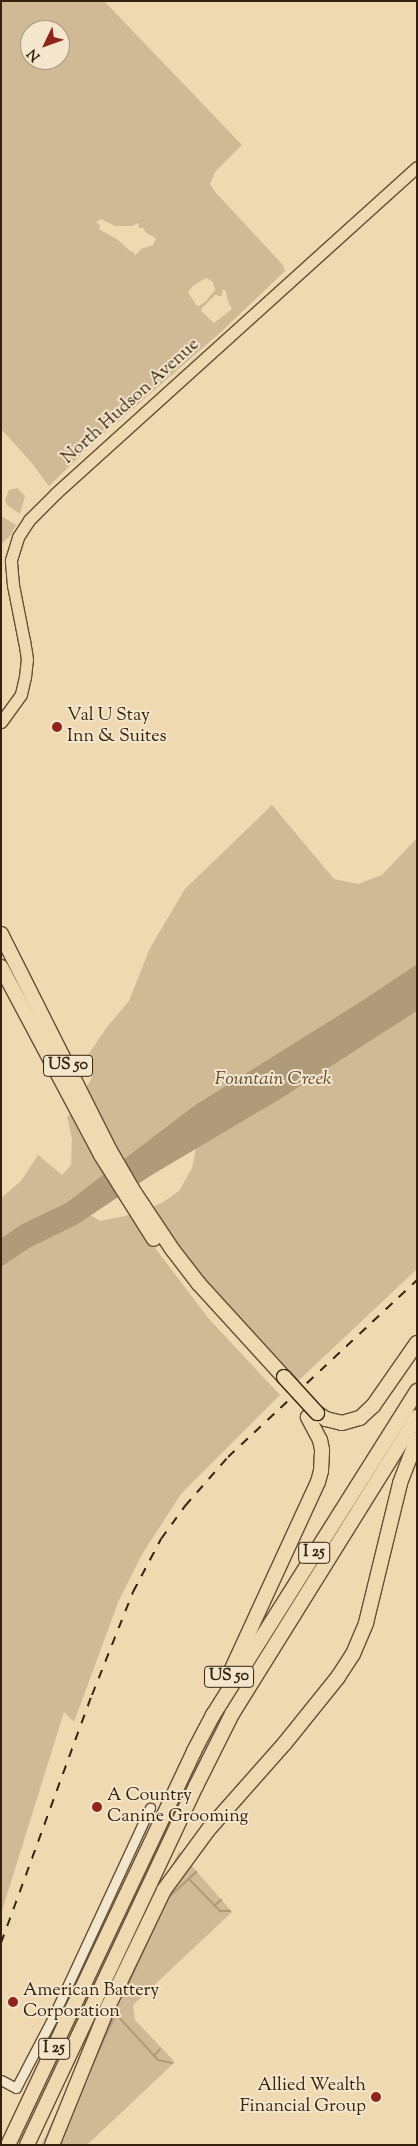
<!DOCTYPE html>
<style>
body{margin:0}
#map{position:relative;width:418px;height:2146px;overflow:hidden;background:#eed9b1;font-family:"Sorts Mill Goudy",serif}
div>[style]{position:absolute}
.green>*{inset:0;background:#cfba95}
.water>*{inset:0;background:#af9b7a}
.stream>*{height:2px;margin:-1px;padding:0 1px;transform-origin:1px;border-radius:1px;background:#af9b7a}
.roads{filter:drop-shadow(1px 0 #635037) drop-shadow(-1px 0 #635037) drop-shadow(0 1px #635037) drop-shadow(0 -1px #635037)}
.minor>*{height:9px;margin:-4.5px;padding:0 4.5px;transform-origin:4.5px;border-radius:4.5px;background:#f4e6cc}
.major>*{height:11px;margin:-5.5px;padding:0 5.5px;transform-origin:5.5px;border-radius:5.5px;background:#eed9b1}
.highway>*{height:14px;margin:-7px;padding:0 7px;transform-origin:7px;border-radius:7px;background:#eed9b1}
.rail>*{height:2px;margin-top:-1px;transform-origin:0;background:repeating-linear-gradient(90deg,#35220e 0 9px,transparent 0 18px)}
.bridges{filter:drop-shadow(1px 0 #35220e) drop-shadow(-1px 0 #35220e) drop-shadow(0 1px #35220e) drop-shadow(0 -1px #35220e)}
.highway-bridge>*{height:14px;margin:-7px;padding:0 7px;transform-origin:7px;border-radius:7px;background:#eed9b1}
.dots>*{width:14px;height:14px;translate:-50% -50%;box-sizing:border-box;border:2px solid #f4e6cc;border-radius:50%}
span{translate:-50% -50%;white-space:nowrap;text-align:center;line-height:1.15;-webkit-text-stroke:4px #f4e6cc;paint-order:stroke}
.shield-label span{padding:1px 4px;background:#f4e6cc;border:1px solid;border-radius:4px;-webkit-text-stroke-width:0}
.shield-label{font-size:16px;color:#35220e;font-weight:700}
.street-label{font-size:18px;color:#35220e}
.poi-label{font-size:18px;color:#35220e}
.left{translate:0 -50%;text-align:left}
.right{translate:-100% -50%;text-align:right}
.water-label{font-size:19px;color:#604c34;font-style:italic}
.frame{position:absolute;inset:0;border:2px solid #35220e;pointer-events:none}
.north{position:absolute;left:20px;top:20px;width:50px;height:50px;box-sizing:border-box;background:#f4e6cc;border:1px solid #a89880;border-radius:50%;rotate:228deg;font-size:14px;font-weight:700;line-height:20px;text-align:center;color:#35220e}
.north::after{content:'';display:block;margin:auto;width:18px;height:22px;background:#8f2418;clip-path:polygon(50% 0,100% 100%,50% 72%,0 100%)}
</style>
<div id="map">
<div class="green">
<i style="clip-path:polygon(evenodd,1px 1px,104px 1px,242px 145px,215px 172px,210px 184px,216px 193px,283px 265px,285px 271px,222px 331px,90px 446px,49px 486px,31px 462px,1px 429px,1px 1px,30px 30px,60px 30px,60px 60px,30px 60px,30px 30px,1px 1px,101px 219px,115px 226px,132px 226px,138px 223px,139px 228px,143px 228px,146px 233px,156px 238px,153px 245px,141px 249px,135px 256px,134px 252px,130px 251px,118px 240px,99px 229px,100px 225px,96px 222px,101px 219px,1px 1px,206px 278px,213px 282px,215px 290px,206px 301px,199px 306px,196px 305px,188px 292px,194px 285px,206px 278px,1px 1px,222px 290px,226px 291px,227px 299px,232px 309px,214px 323px,201px 311px,202px 308px,215px 295px,222px 296px,222px 290px)"></i>
<i style="clip-path:polygon(17px 488px,25px 496px,20px 514px,7px 505px,5px 500px,9px 490px)"></i>
<i style="clip-path:polygon(1px 516px,16px 525px,10px 536px,1px 544px)"></i>
<i style="clip-path:polygon(272px 805px,334px 879px,358px 884px,382px 875px,417px 838px,417px 964px,360px 1002px,195px 1105px,66px 1203px,24px 1223px,1px 1238px,1px 1198px,21px 1181px,38px 1155px,62px 1175px,71px 1165px,72px 1139px,67px 1117px,72px 1113px,93px 1076px,88px 1055px,107px 1027px,129px 1001px,150px 948px,185px 889px)"></i>
<i style="clip-path:polygon(417px 1011px,417px 1269px,297px 1382px,221px 1301px,176px 1246px,152px 1207px,162px 1203px,179px 1191px,192px 1168px,196px 1148px,282px 1098px)"></i>
<i style="clip-path:polygon(90px 1215px,100px 1221px,130px 1215px,209px 1319px,280px 1395px,181px 1494px,141px 1556px,119px 1600px,74px 1722px,64px 1712px,1px 1914px,1px 1267px,31px 1247px)"></i>
<i style="clip-path:polygon(179px 1851px,232px 1912px,133px 2005px,135px 2020px,175px 2062px,87px 2145px,41px 2145px)"></i>
</div>
<div class="water">
<i style="clip-path:polygon(417px 964px,417px 1011px,282px 1098px,150px 1176px,76px 1225px,31px 1247px,1px 1267px,1px 1238px,24px 1223px,66px 1203px,195px 1105px,360px 1002px)"></i>
</div>
<div class="stream">
<i style="left:189px;top:1879px;width:45px;rotate:45.9deg"></i>
<i style="left:220px;top:1911px;width:10px"></i>
<i style="left:215px;top:1905px;width:8px;rotate:-40deg"></i>
<i style="left:124px;top:1993px;width:103px;rotate:-65.4deg"></i>
<i style="left:167px;top:1899px;width:40px;rotate:-43deg"></i>
<i style="left:116px;top:2014px;width:62px;rotate:47.6deg"></i>
<i style="left:158px;top:2060px;width:14px;rotate:12deg"></i>
<i style="left:154px;top:2056px;width:9px;rotate:-49deg"></i>
<i style="left:89px;top:2072px;width:69px;rotate:-65.3deg"></i>
</div>
<div class="roads">
<div class="minor">
<i style="left:1px;top:2080px;width:17px;rotate:28deg"></i>
<i style="left:16px;top:2088px;width:78px;rotate:-62.4deg"></i>
<i style="left:52px;top:2019px;width:233px;rotate:-65.1deg"></i>
</div>
<div class="major">
<i style="left:1px;top:722px;width:34px;rotate:-54deg"></i>
<i style="left:21px;top:694px;width:17px;rotate:-77deg"></i>
<i style="left:25px;top:677px;width:18px;rotate:-84deg"></i>
<i style="left:27px;top:659px;width:18px;rotate:-99deg"></i>
<i style="left:24px;top:641px;width:57px;rotate:-101.1deg"></i>
<i style="left:13px;top:585px;width:25px;rotate:-95deg"></i>
<i style="left:11px;top:560px;width:24px;rotate:-73deg"></i>
<i style="left:18px;top:537px;width:20px;rotate:-57deg"></i>
<i style="left:29px;top:520px;width:38px;rotate:-45deg"></i>
<i style="left:56px;top:493px;width:486px;rotate:-42.1deg"></i>
</div>
<div class="highway">
<i style="left:1px;top:934px;width:241px;rotate:63.3deg"></i>
<i style="left:109px;top:1149px;width:50px;rotate:59.8deg"></i>
<i style="left:134px;top:1192px;width:69px;rotate:56.3deg"></i>
<i style="left:172px;top:1249px;width:44px;rotate:52.4deg"></i>
<i style="left:199px;top:1284px;width:126px;rotate:47.6deg"></i>
<i style="left:1px;top:967px;width:213px;rotate:62deg"></i>
<i style="left:101px;top:1155px;width:99px;rotate:57.8deg"></i>
<i style="left:317px;top:1413px;width:11px;rotate:34deg"></i>
<i style="left:326px;top:1419px;width:16px;rotate:14deg"></i>
<i style="left:342px;top:1423px;width:19px;rotate:-16deg"></i>
<i style="left:360px;top:1418px;width:18px;rotate:-43deg"></i>
<i style="left:373px;top:1406px;width:77px;rotate:-55.1deg"></i>
<i style="left:231px;top:1671px;width:208px;rotate:-65.3deg"></i>
<i style="left:318px;top:1482px;width:11px;rotate:-75deg"></i>
<i style="left:321px;top:1471px;width:21px;rotate:-87deg"></i>
<i style="left:322px;top:1450px;width:10px;rotate:-101deg"></i>
<i style="left:320px;top:1440px;width:26px;rotate:-118deg"></i>
<i style="left:8px;top:2145px;width:436px;rotate:-64.7deg"></i>
<i style="left:194px;top:1751px;width:41px;rotate:-62.2deg"></i>
<i style="left:213px;top:1715px;width:383px;rotate:-57.8deg"></i>
<i style="left:27px;top:2145px;width:397px;rotate:-64.8deg"></i>
<i style="left:196px;top:1786px;width:80px;rotate:-63.4deg"></i>
<i style="left:232px;top:1714px;width:350px;rotate:-58.1deg"></i>
<i style="left:52px;top:2145px;width:149px;rotate:-67.9deg"></i>
<i style="left:108px;top:2007px;width:130px;rotate:-64.4deg"></i>
<i style="left:164px;top:1890px;width:74px;rotate:-53.7deg"></i>
<i style="left:208px;top:1830px;width:116px;rotate:-48.5deg"></i>
<i style="left:285px;top:1743px;width:85px;rotate:-51.2deg"></i>
<i style="left:338px;top:1677px;width:27px;rotate:-57deg"></i>
<i style="left:353px;top:1654px;width:34px;rotate:-67deg"></i>
<i style="left:366px;top:1623px;width:144px;rotate:-76.3deg"></i>
<i style="left:400px;top:1483px;width:47px;rotate:-68.9deg"></i>
</div>
</div>
<div class="rail">
<i style="left:1px;top:1943px;width:264px;rotate:-69.9deg"></i>
<i style="left:92px;top:1695px;width:111px;rotate:-68.3deg"></i>
<i style="left:133px;top:1592px;width:60px;rotate:-62.2deg"></i>
<i style="left:161px;top:1539px;width:41px;rotate:-54deg"></i>
<i style="left:185px;top:1506px;width:65px;rotate:-48.7deg"></i>
<i style="left:228px;top:1457px;width:259px;rotate:-43.1deg"></i>
</div>
<div class="bridges">
<div class="highway-bridge">
<i style="left:284px;top:1377px;width:49px;rotate:47.5deg"></i>
</div>
</div>
<div class="dots">
<i style="left:57px;top:727px;background:#8f2418"></i>
<i style="left:97px;top:1807px;background:#8f2418"></i>
<i style="left:13px;top:2002px;background:#8f2418"></i>
<i style="left:376px;top:2097px;background:#8f2418"></i>
</div>
<div class="shield-label">
<span style="left:68px;top:1066px">US 50</span>
<span style="left:314px;top:1553px">I 25</span>
<span style="left:229px;top:1677px">US 50</span>
<span style="left:54px;top:2049px">I 25</span>
</div>
<div class="street-label">
<span style="left:131px;top:402px;rotate:-42deg">North Hudson Avenue</span>
</div>
<div class="poi-label">
<span class="left" style="left:67px;top:727px">Val U Stay<br>Inn &amp; Suites</span>
<span class="left" style="left:107px;top:1807px">A Country<br>Canine Grooming</span>
<span class="left" style="left:23px;top:2002px">American Battery<br>Corporation</span>
<span class="right" style="left:366px;top:2097px">Allied Wealth<br>Financial Group</span>
</div>
<div class="water-label">
<span style="left:273px;top:1080px">Fountain Creek</span>
</div>
<div class="frame"></div>
<div class="north">N</div>
</div>
